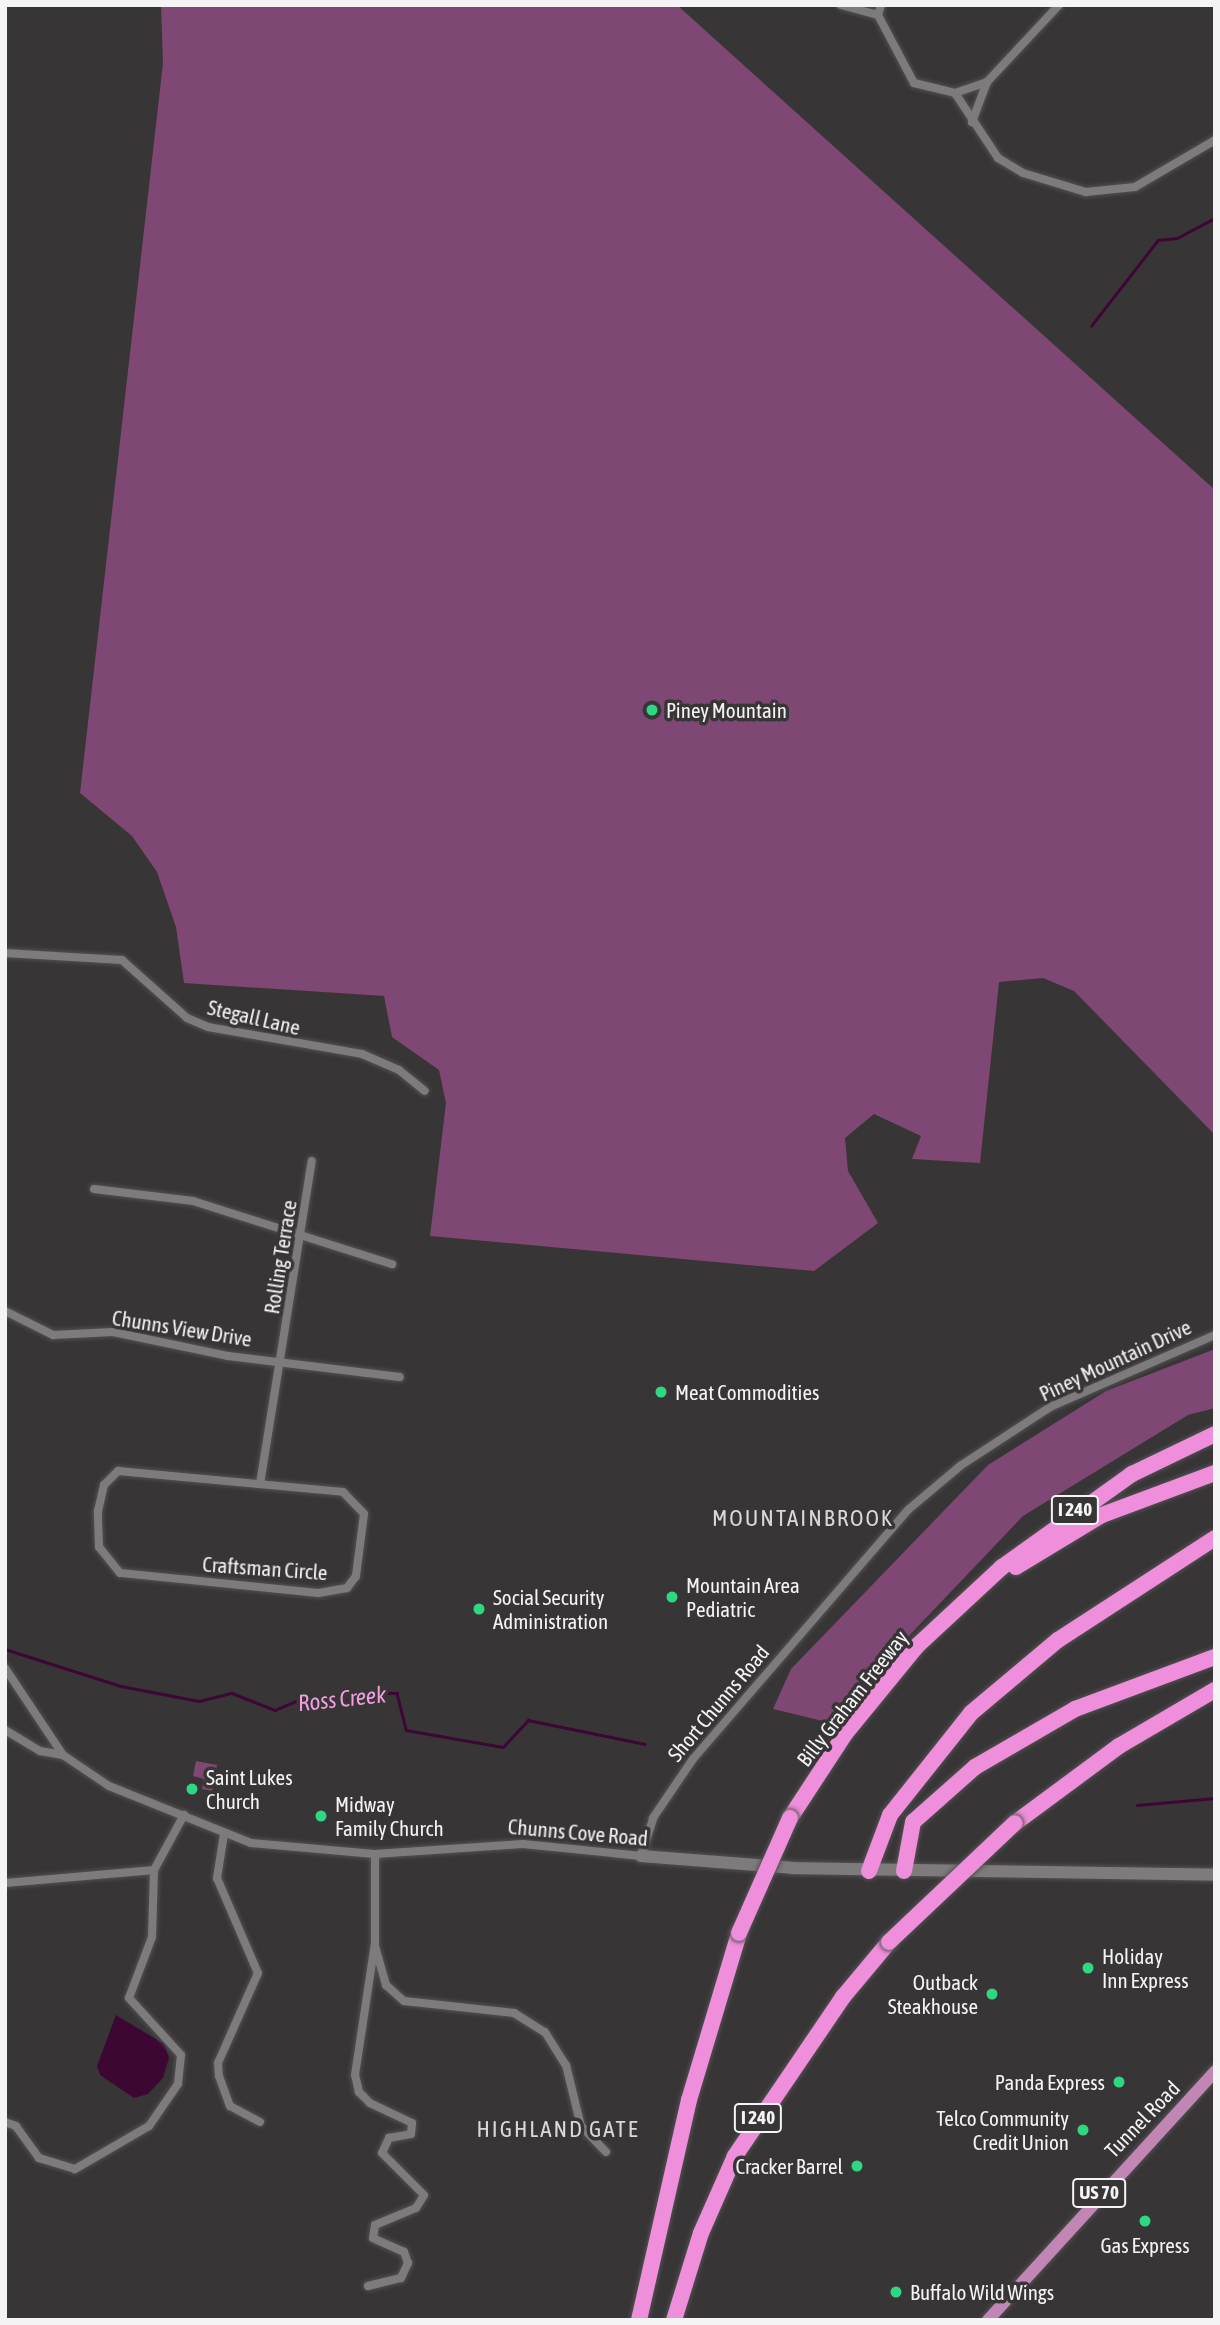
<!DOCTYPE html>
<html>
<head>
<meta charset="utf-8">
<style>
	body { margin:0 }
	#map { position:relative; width:1220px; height:2325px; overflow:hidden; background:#383537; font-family:"Asap Condensed",sans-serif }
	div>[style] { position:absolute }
	.green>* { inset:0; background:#7f4773 }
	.water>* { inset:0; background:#3d0734 }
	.stream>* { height:2.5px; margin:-1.25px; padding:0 1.25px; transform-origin:1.25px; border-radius:1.25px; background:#3d0734 }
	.roads { filter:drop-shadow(0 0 2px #525152) drop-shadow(0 0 2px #525152) }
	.street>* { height:8px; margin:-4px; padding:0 4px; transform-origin:4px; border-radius:4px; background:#7e7b7d }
	.secondary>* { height:12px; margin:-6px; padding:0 6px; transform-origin:6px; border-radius:6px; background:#7e7b7d }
	.primary>* { height:12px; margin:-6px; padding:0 6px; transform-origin:6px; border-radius:6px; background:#c286b5 }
	.highway>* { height:16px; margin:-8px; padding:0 8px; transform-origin:8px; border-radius:8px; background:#ef8eda }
	.bridges { filter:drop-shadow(0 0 2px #525152) drop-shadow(0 0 2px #525152) }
	.highway-bridge>* { height:16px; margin:-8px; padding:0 8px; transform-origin:8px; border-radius:8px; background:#ef8eda }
	.dots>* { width:19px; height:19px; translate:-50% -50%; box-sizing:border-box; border:4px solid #383537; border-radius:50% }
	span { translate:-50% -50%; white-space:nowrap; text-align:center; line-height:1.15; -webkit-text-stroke:7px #383537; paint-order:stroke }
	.shield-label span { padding:2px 5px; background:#383537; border:2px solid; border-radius:5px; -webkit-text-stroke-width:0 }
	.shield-label { font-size:19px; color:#f5f4f5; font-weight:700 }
	.poi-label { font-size:21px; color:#f5f4f5 }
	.left { translate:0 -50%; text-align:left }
	.right { translate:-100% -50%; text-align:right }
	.street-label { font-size:21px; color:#f5f4f5 }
	.neighbourhood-label { font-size:23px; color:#dad7d9; letter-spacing:2px }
	.water-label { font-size:23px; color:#f39edf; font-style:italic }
	.frame { position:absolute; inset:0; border:7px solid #f5f4f5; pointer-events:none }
</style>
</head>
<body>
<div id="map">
	<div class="green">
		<i style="clip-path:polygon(161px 5px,677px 5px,1215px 490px,1215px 1135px,1074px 991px,1043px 978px,999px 982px,980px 1163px,912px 1159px,921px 1136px,874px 1114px,845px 1138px,848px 1171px,878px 1223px,814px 1271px,430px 1236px,446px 1103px,439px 1070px,392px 1037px,384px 996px,184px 983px,176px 927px,157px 872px,132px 836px,80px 793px,163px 63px)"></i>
		<i style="clip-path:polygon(1215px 1349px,1215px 1408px,1188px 1415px,1023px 1516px,827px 1722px,773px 1709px,791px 1669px,988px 1465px,1106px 1391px)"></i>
		<i style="clip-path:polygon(196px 1761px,217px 1765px,212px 1791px,202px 1789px,204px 1779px,193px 1776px)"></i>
	</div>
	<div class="water">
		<i style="clip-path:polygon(116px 2015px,164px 2044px,169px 2058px,163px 2078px,148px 2094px,134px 2098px,100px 2075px,97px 2066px)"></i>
	</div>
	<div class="stream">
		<i style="left:1091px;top:326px;width:109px;rotate:-52.1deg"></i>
		<i style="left:1158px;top:240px;width:19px;rotate:-6deg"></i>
		<i style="left:1177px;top:238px;width:43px;rotate:-27.8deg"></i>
		<i style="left:5px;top:1649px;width:122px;rotate:17.7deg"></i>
		<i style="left:121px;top:1686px;width:79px;rotate:10.9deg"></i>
		<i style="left:199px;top:1701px;width:34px;rotate:-14deg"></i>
		<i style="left:232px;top:1693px;width:46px;rotate:21.6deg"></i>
		<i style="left:275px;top:1710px;width:26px;rotate:-23deg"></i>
		<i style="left:299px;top:1700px;width:54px;rotate:1.1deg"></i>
		<i style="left:353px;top:1701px;width:17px;rotate:-33deg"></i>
		<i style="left:367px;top:1692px;width:30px;rotate:2deg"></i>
		<i style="left:397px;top:1693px;width:38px;rotate:76deg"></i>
		<i style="left:406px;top:1730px;width:98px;rotate:9.9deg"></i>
		<i style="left:503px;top:1747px;width:37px;rotate:-47deg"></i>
		<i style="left:528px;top:1720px;width:119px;rotate:11.6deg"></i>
		<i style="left:1137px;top:1805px;width:78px;rotate:-5.1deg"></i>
	</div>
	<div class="roads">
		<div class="street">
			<i style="left:841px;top:5px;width:38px;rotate:15deg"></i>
			<i style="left:878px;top:15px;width:77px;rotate:62.1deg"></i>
			<i style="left:914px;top:83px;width:42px;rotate:13.7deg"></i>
			<i style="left:878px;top:15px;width:10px;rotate:-73deg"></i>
			<i style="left:987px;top:82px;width:105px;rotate:-46.9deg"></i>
			<i style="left:955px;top:93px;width:78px;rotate:56.5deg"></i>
			<i style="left:998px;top:158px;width:29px;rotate:31deg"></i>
			<i style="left:1023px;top:173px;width:66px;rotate:16.8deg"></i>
			<i style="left:1086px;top:192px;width:49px;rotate:-5.8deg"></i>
			<i style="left:1135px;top:187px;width:93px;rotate:-30.4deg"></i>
			<i style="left:955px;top:93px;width:34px;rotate:-19deg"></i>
			<i style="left:987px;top:82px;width:43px;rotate:110.6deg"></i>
			<i style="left:5px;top:953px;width:117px;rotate:3.4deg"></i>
			<i style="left:122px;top:960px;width:87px;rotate:41.7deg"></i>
			<i style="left:187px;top:1018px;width:23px;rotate:23deg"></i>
			<i style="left:208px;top:1027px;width:156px;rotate:9.9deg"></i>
			<i style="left:362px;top:1054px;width:40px;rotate:23.4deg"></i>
			<i style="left:399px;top:1070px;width:33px;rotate:39deg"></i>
			<i style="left:94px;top:1189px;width:100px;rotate:6.9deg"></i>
			<i style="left:193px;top:1201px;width:209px;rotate:17.6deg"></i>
			<i style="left:5px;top:1311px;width:54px;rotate:26.6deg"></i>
			<i style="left:53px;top:1335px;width:60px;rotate:-2.9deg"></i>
			<i style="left:113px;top:1332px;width:117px;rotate:11.8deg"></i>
			<i style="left:228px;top:1356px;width:173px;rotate:7deg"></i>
			<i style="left:118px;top:1471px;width:226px;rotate:5.3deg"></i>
			<i style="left:343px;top:1492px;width:30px;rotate:46deg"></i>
			<i style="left:364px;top:1514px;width:63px;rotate:97.4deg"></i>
			<i style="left:356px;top:1576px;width:15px;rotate:127deg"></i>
			<i style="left:347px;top:1588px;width:29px;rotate:170deg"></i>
			<i style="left:318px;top:1593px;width:199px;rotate:-174.2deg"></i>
			<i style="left:120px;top:1573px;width:33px;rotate:-129deg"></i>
			<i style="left:99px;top:1547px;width:36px;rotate:-92deg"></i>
			<i style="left:98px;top:1511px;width:27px;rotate:-77deg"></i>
			<i style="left:104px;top:1485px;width:20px;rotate:-45deg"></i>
			<i style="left:260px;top:1484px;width:327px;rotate:-80.9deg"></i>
			<i style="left:5px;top:1668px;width:105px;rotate:56.3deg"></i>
			<i style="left:63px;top:1755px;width:55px;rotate:34deg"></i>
			<i style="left:109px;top:1786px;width:153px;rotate:21.9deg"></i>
			<i style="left:251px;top:1843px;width:124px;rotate:5.1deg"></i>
			<i style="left:375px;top:1854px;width:148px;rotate:-3.9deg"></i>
			<i style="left:523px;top:1844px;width:119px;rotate:5.8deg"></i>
			<i style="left:641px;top:1856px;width:40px;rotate:-72deg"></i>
			<i style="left:653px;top:1818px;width:71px;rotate:-55.9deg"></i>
			<i style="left:693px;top:1759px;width:330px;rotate:-49.2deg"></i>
			<i style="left:909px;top:1509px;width:67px;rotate:-40.1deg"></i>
			<i style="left:960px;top:1466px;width:108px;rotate:-33.2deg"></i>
			<i style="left:1050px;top:1407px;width:180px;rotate:-23.6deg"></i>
			<i style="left:5px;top:1730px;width:41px;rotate:31deg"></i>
			<i style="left:40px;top:1751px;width:23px;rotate:10deg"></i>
			<i style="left:224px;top:1834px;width:45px;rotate:99deg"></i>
			<i style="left:217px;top:1878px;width:103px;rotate:66.7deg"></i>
			<i style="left:258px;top:1973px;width:98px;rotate:114deg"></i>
			<i style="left:218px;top:2063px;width:13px;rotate:86deg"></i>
			<i style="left:219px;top:2076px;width:32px;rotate:70deg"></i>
			<i style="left:230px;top:2106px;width:34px;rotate:28deg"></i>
			<i style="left:154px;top:1870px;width:63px;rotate:-61.4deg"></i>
			<i style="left:5px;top:1883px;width:150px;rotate:-5deg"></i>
			<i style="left:154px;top:1870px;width:67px;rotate:91.7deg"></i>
			<i style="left:152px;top:1937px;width:65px;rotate:110.7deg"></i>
			<i style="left:129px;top:1998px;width:77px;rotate:47.6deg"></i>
			<i style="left:181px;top:2055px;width:29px;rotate:96deg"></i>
			<i style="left:178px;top:2084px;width:51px;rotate:124.6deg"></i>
			<i style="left:149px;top:2126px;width:86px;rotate:149.8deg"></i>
			<i style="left:75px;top:2169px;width:38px;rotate:-163deg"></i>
			<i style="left:39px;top:2158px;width:39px;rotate:-126deg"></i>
			<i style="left:16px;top:2126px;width:12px;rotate:-160deg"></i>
			<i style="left:375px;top:1946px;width:41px;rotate:74.2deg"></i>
			<i style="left:386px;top:1985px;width:24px;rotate:42deg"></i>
			<i style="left:404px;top:2001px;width:111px;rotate:6.2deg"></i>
			<i style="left:514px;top:2013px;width:36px;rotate:32deg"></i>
			<i style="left:545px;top:2032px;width:39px;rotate:58deg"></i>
			<i style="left:566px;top:2065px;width:63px;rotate:76.2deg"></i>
			<i style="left:581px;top:2126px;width:36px;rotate:46deg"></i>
			<i style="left:368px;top:2286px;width:34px;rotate:-14deg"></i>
			<i style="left:401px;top:2278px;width:17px;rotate:-65deg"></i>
			<i style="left:408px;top:2263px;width:12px;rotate:-110deg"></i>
			<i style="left:404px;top:2252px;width:34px;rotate:-156deg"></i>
			<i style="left:373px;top:2238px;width:13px;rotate:-81deg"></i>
			<i style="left:375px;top:2225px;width:44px;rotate:-22.5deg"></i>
			<i style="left:416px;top:2208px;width:15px;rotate:-58deg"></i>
			<i style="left:424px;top:2195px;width:59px;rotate:-135deg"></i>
			<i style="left:382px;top:2153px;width:17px;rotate:-65deg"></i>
			<i style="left:389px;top:2138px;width:22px;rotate:-10deg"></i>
			<i style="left:411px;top:2134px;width:11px;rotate:-85deg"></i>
			<i style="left:412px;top:2123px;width:47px;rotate:-154.5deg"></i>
			<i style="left:370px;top:2103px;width:16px;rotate:-135deg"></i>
			<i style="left:359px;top:2092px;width:17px;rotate:-103deg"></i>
			<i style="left:355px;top:2075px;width:134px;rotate:-81.4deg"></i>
			<i style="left:375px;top:1943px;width:89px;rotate:-90deg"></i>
		</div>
		<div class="secondary">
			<i style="left:641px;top:1856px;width:151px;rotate:4.5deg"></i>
			<i style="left:792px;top:1868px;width:423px;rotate:0.9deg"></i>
		</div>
		<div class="primary">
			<i style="left:988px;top:2320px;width:337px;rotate:-47.6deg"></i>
		</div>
		<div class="highway">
			<i style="left:1016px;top:1567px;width:100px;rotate:-31.2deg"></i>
			<i style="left:1102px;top:1515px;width:121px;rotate:-20.4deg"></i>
			<i style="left:790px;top:1818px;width:100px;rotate:-56.8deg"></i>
			<i style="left:845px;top:1734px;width:114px;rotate:-50.7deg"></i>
			<i style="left:917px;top:1646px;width:116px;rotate:-42.9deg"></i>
			<i style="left:1002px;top:1567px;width:160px;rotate:-35.6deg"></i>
			<i style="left:1132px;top:1474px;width:92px;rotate:-25.7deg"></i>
			<i style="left:1015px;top:1823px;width:129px;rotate:-36.5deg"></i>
			<i style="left:1119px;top:1746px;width:111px;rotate:-30.3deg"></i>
			<i style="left:869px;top:1871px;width:60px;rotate:-69.4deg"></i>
			<i style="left:890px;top:1815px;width:130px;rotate:-51.5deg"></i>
			<i style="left:971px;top:1713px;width:114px;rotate:-40deg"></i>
			<i style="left:1058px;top:1640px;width:187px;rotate:-33deg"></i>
			<i style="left:904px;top:1871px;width:50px;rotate:-79.6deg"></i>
			<i style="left:913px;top:1822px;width:83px;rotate:-41.6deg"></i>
			<i style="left:975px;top:1767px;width:116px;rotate:-30.1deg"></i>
			<i style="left:1075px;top:1709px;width:149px;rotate:-20.4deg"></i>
			<i style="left:639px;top:2320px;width:226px;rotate:-77.2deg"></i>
			<i style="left:689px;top:2100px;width:174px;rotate:-73.3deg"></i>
			<i style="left:674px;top:2320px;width:91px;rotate:-72.8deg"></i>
			<i style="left:701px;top:2233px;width:84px;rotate:-66.2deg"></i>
			<i style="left:735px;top:2156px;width:192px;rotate:-55.8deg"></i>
			<i style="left:843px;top:1997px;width:72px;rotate:-50.1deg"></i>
		</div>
	</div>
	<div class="bridges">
		<div class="highway-bridge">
			<i style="left:739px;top:1933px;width:126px;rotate:-66.1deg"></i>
			<i style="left:889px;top:1942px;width:173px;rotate:-43.4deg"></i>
		</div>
	</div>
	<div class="dots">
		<i style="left:652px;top:710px;background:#2ed883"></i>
		<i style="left:661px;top:1392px;background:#2ed883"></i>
		<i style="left:672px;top:1597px;background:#2ed883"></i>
		<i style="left:479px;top:1609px;background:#2ed883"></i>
		<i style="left:192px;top:1789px;background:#2ed883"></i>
		<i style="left:321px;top:1816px;background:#2ed883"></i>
		<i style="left:1088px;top:1968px;background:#2ed883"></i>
		<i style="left:992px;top:1994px;background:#2ed883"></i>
		<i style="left:1119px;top:2082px;background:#2ed883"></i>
		<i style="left:1083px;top:2130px;background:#2ed883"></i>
		<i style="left:857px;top:2166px;background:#2ed883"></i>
		<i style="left:1145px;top:2221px;background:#2ed883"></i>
		<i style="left:896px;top:2292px;background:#2ed883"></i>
	</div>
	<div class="shield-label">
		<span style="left:1075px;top:1510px">I 240</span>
		<span style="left:758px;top:2118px">I 240</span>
		<span style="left:1099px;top:2193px">US 70</span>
	</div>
	<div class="poi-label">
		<span class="left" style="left:666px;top:710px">Piney Mountain</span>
		<span class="left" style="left:675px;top:1392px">Meat Commodities</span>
		<span class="left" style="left:686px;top:1597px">Mountain Area<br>Pediatric</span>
		<span class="left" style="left:493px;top:1609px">Social Security<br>Administration</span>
		<span class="left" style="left:206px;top:1789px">Saint Lukes<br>Church</span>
		<span class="left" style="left:335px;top:1816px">Midway<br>Family Church</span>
		<span class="left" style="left:1102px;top:1968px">Holiday<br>Inn Express</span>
		<span class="right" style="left:978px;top:1994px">Outback<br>Steakhouse</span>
		<span class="right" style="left:1105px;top:2082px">Panda Express</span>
		<span class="right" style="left:1069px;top:2130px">Telco Community<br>Credit Union</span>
		<span class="right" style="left:843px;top:2166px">Cracker Barrel</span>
		<span style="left:1145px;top:2245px">Gas Express</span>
		<span class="left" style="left:910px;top:2292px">Buffalo Wild Wings</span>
	</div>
	<div class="street-label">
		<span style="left:254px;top:1017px;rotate:13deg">Stegall Lane</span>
		<span style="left:280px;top:1257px;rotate:-81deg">Rolling Terrace</span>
		<span style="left:182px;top:1328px;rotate:9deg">Chunns View Drive</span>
		<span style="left:1115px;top:1360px;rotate:-25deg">Piney Mountain Drive</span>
		<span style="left:265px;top:1568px;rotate:4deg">Craftsman Circle</span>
		<span style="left:852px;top:1698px;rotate:-52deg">Billy Graham Freeway</span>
		<span style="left:718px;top:1703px;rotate:-50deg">Short Chunns Road</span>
		<span style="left:578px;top:1832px;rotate:5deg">Chunns Cove Road</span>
		<span style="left:1142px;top:2119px;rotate:-46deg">Tunnel Road</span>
	</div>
	<div class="neighbourhood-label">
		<span style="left:803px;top:1518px">MOUNTAINBROOK</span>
		<span style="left:558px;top:2129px">HIGHLAND GATE</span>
	</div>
	<div class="water-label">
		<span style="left:342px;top:1699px;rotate:-6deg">Ross Creek</span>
	</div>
	<div class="frame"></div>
</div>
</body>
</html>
